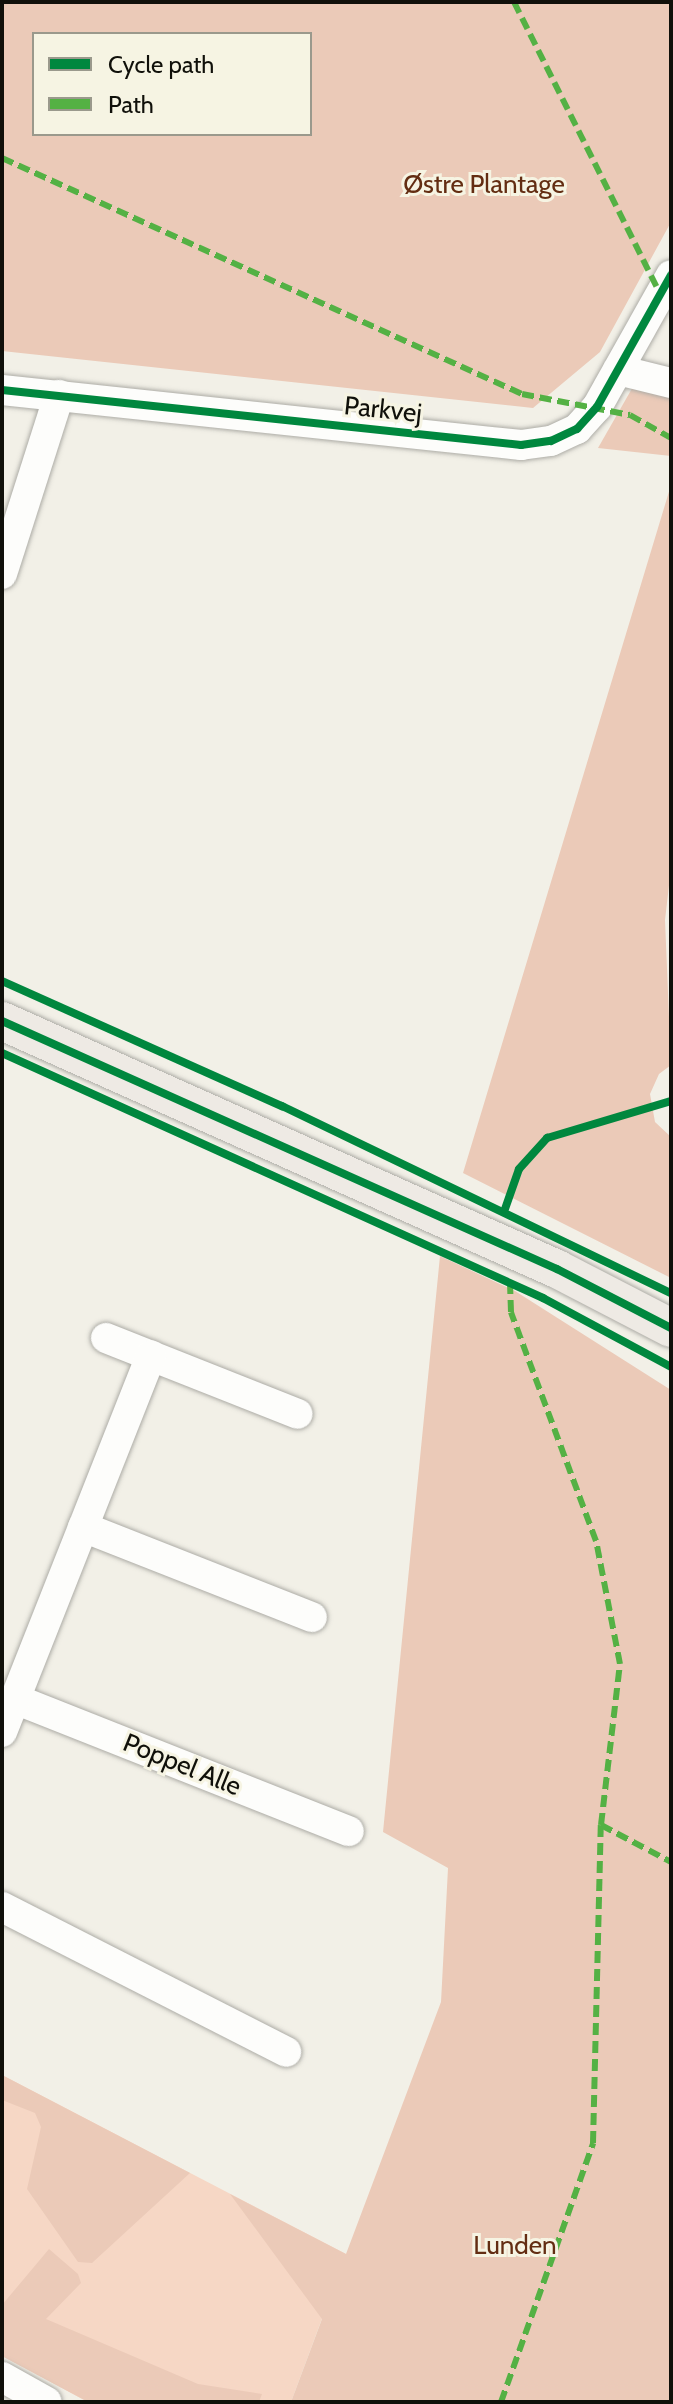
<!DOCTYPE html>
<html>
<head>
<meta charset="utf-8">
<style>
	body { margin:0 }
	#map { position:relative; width:673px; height:2404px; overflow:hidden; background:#f2f0e7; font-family:Cabin,sans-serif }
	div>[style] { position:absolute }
	.green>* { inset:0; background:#f6d7c5 }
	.forest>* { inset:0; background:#ebcab8 }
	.roads { filter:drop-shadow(0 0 2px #adaca6) drop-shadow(0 0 2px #adaca6) }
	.minor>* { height:30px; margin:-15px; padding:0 15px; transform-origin:15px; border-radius:15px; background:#fdfdfb }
	.major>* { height:38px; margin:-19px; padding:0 19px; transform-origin:19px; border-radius:19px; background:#eeeae4 }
	.quiet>* { height:6px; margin-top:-3px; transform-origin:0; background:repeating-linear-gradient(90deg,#54b144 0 12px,transparent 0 18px) }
	.cycleway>* { height:8px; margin:-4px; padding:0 4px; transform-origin:4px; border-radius:4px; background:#00873e }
	span { translate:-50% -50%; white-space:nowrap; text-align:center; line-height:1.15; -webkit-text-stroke:6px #f6f4e3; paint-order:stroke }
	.park-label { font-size:26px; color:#632d12 }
	.street-label { font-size:26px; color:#10100a }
	.frame { position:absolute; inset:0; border:4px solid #10100a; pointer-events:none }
	.legend { position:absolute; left:32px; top:32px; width:280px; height:104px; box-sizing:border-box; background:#f6f4e3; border:2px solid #9a998c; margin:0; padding:10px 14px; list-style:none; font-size:24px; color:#10100a }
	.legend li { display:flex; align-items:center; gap:16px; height:40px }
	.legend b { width:40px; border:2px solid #9a998c }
</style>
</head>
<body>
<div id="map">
	<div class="green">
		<i style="clip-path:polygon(2px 2075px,346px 2254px,291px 2402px,88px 2402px,2px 2356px)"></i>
	</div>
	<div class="forest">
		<i style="clip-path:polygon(evenodd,2px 2px,671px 2px,671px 222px,600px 352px,533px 408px,2px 351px,2px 2px,34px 34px,310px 34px,310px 134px,34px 134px,34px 34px)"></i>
		<i style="clip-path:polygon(634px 385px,671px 395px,671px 456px,598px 448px)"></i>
		<i style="clip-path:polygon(671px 485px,671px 868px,665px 920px,671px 1065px,659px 1074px,650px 1094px,655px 1122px,671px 1137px,671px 1278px,463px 1173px)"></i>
		<i style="clip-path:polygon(440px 1256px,515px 1291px,671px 1390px,671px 2402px,291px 2402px,322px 2319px,230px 2194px,346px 2254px,441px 2002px,448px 1868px,383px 1832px)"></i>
		<i style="clip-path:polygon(2px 2075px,190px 2173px,92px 2263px,78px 2262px,27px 2189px,41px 2127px,35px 2113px,2px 2100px)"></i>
		<i style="clip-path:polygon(49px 2249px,78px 2274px,81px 2283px,46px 2319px,198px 2384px,262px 2394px,259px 2402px,88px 2402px,2px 2356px,2px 2305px)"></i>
	</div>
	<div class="roads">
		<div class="minor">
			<i style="left:618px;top:370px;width:55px;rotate:13.8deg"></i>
			<i style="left:2px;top:390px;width:522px;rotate:6.05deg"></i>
			<i style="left:521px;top:445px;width:30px;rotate:-8deg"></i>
			<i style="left:551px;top:441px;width:29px;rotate:-25deg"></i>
			<i style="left:577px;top:429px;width:30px;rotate:-48deg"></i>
			<i style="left:597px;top:407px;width:151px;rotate:-60.7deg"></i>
			<i style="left:2px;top:574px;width:188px;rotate:-72.3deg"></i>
			<i style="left:106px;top:1338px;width:206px;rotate:21.6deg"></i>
			<i style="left:83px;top:1527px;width:246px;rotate:21.5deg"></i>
			<i style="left:15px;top:1699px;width:359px;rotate:21.6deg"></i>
			<i style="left:2px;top:1732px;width:405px;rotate:-68.4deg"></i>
			<i style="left:2px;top:1907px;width:319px;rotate:27deg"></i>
			<i style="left:2px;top:2377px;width:51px;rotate:29.1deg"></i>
		</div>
		<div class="major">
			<i style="left:2px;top:1021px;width:608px;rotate:24.08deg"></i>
			<i style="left:557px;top:1269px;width:128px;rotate:27.4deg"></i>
		</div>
	</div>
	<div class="quiet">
		<i style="left:514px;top:2px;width:326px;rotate:63.4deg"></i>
		<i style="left:2px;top:158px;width:571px;rotate:24.41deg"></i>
		<i style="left:522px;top:394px;width:110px;rotate:11deg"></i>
		<i style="left:630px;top:415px;width:47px;rotate:29.3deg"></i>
		<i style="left:601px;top:1825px;width:79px;rotate:27.9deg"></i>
		<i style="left:501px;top:2402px;width:275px;rotate:-70.4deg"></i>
		<i style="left:593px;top:2143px;width:318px;rotate:-88.6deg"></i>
		<i style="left:601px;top:1825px;width:162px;rotate:-83.3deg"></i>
		<i style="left:620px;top:1664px;width:125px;rotate:-101deg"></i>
		<i style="left:596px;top:1541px;width:244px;rotate:-110.4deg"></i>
		<i style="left:511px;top:1312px;width:30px;rotate:-92deg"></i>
	</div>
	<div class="cycleway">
		<i style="left:2px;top:390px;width:522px;rotate:6.05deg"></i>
		<i style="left:521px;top:445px;width:30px;rotate:-8deg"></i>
		<i style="left:551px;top:441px;width:29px;rotate:-25deg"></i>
		<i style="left:577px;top:429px;width:30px;rotate:-48deg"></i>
		<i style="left:597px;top:407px;width:151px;rotate:-60.7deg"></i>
		<i style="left:2px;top:981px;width:307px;rotate:24.1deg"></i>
		<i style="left:282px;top:1106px;width:432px;rotate:25.7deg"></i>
		<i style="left:2px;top:1021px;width:608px;rotate:24.08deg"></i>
		<i style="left:557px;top:1269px;width:128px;rotate:27.4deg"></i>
		<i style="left:2px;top:1053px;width:594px;rotate:24.36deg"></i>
		<i style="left:543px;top:1298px;width:145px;rotate:28.3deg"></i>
		<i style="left:505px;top:1209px;width:42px;rotate:-70.7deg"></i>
		<i style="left:519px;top:1169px;width:42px;rotate:-47.9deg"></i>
		<i style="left:547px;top:1138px;width:129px;rotate:-16.6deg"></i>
	</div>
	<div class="park-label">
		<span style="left:484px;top:185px">Østre Plantage</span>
		<span style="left:515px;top:2246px">Lunden</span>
	</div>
	<div class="street-label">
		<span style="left:383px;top:410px;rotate:6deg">Parkvej</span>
		<span style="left:182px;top:1765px;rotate:22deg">Poppel Alle</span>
	</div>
	<div class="frame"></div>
	<ul class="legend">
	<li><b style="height:10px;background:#00873e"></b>Cycle path</li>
	<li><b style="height:10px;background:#54b144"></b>Path</li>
	</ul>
</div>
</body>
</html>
